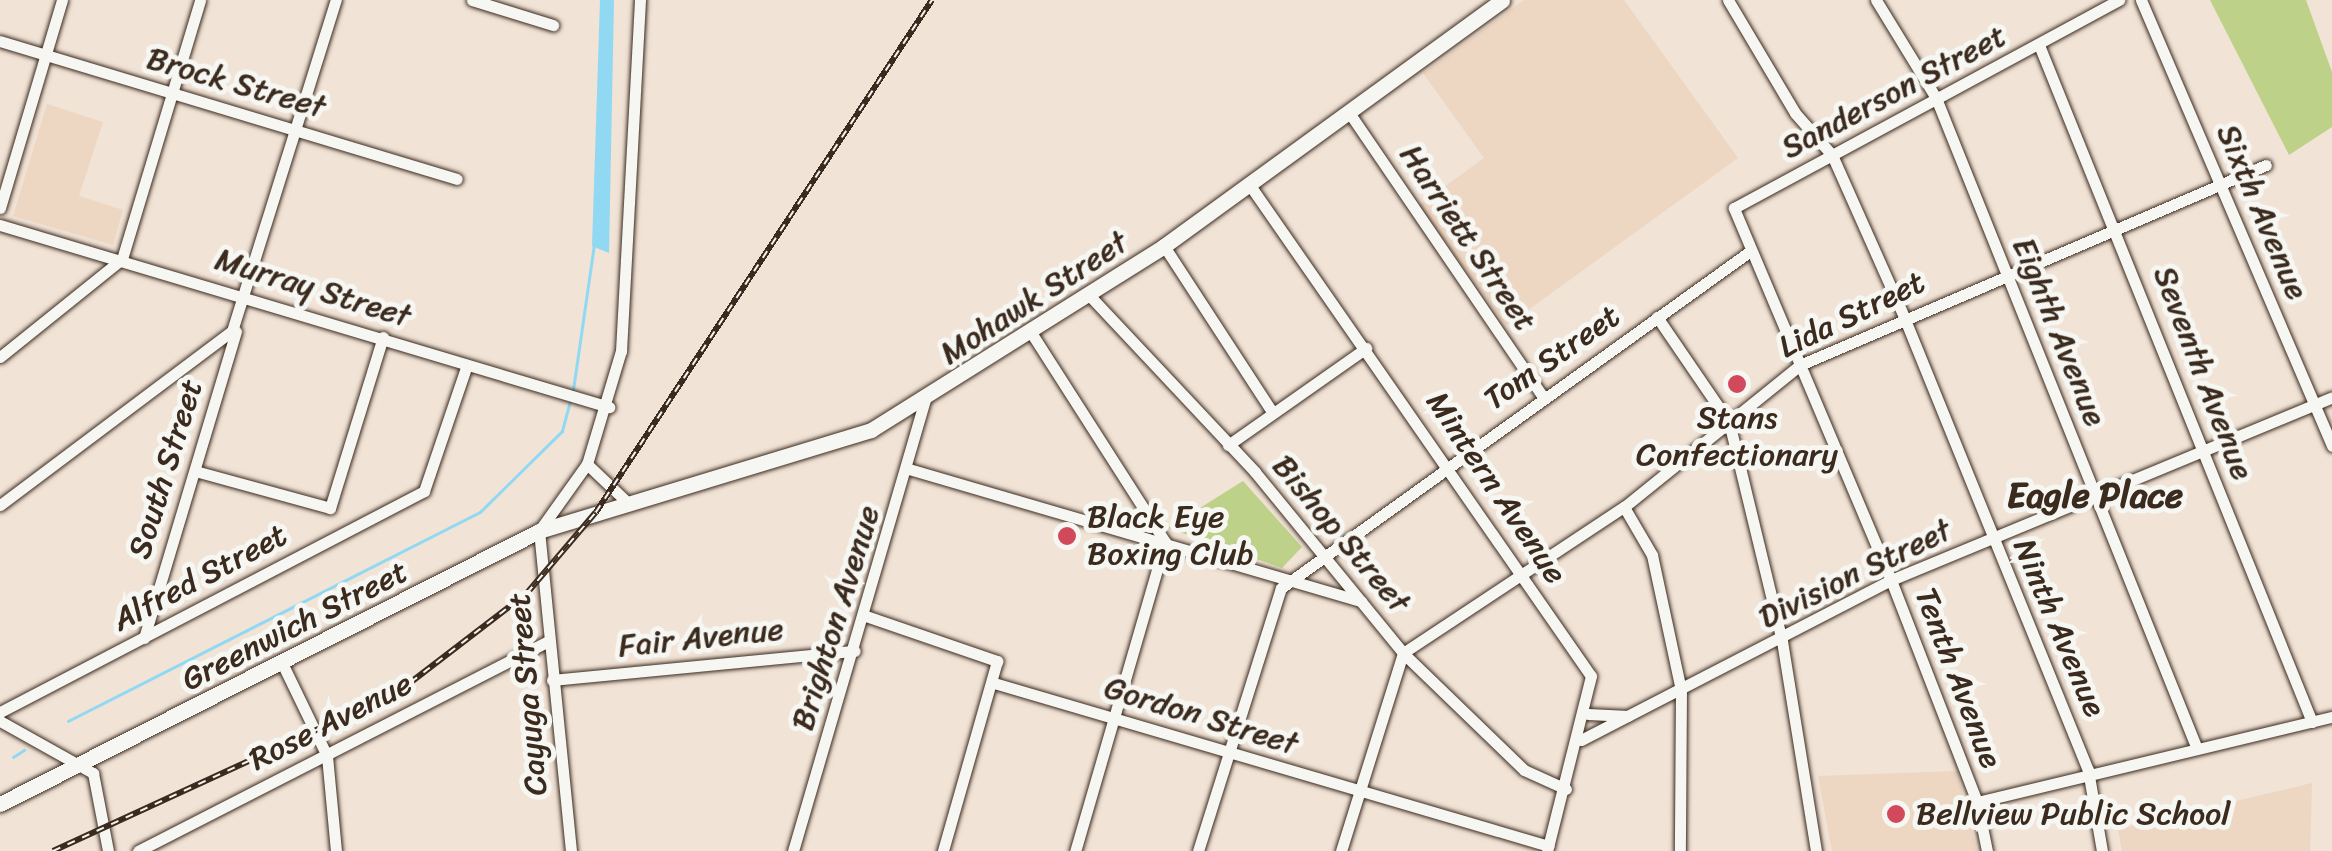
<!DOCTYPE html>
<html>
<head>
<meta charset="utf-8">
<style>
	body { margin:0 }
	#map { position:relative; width:2332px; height:851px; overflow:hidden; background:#f1e3d6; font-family:Sriracha,sans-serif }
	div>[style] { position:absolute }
	.built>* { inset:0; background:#edd6c2 }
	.green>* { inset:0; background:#bdd288 }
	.water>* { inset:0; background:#91d9f2 }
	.stream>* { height:2.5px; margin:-1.25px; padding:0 1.25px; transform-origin:1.25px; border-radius:1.25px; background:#91d9f2 }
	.roads { filter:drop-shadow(0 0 2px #3b2a1e) drop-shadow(0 0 2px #3b2a1e) }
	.street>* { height:11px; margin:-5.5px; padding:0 5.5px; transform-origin:5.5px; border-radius:5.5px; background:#f6f6f2 }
	.secondary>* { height:15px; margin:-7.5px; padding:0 7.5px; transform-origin:7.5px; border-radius:7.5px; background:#f6f6f2 }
	.rail>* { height:6px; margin-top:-3px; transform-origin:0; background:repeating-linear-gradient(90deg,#f6f6f2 0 8px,#3b2a1e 0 16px); box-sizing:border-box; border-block:2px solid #3b2a1e }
	.dots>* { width:28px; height:28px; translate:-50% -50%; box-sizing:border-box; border:5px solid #f6f6f2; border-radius:50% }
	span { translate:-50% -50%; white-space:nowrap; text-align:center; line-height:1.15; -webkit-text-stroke:10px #f6f6f2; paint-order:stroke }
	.street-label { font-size:32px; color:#3b2a1e }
	.poi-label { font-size:32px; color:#3b2a1e }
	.left { translate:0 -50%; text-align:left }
	.neighbourhood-label { font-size:35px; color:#3b2a1e; font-weight:700 }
</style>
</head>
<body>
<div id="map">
	<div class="built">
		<i style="clip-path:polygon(1524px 0,1624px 0,1738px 158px,1506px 326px,1419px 205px,1484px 158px,1423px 73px)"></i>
		<i style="clip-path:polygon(47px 104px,103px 122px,79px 196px,123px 210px,113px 245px,13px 216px)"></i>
		<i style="clip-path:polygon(1957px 771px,1977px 851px,1832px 851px,1818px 776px)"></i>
		<i style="clip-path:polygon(2312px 783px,2310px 851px,2122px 851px,2118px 829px)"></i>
	</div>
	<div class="green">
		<i style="clip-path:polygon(2210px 0,2306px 0,2332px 72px,2332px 127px,2289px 155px)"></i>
		<i style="clip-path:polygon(1243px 481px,1302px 547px,1282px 568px,1168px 528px)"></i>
	</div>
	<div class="water">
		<i style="clip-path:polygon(600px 0,614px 0,609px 253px,592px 246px)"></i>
	</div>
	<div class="stream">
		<i style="left:573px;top:390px;width:147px;rotate:-81.8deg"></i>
		<i style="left:68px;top:721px;width:462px;rotate:-26.9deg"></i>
		<i style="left:480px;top:512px;width:115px;rotate:-44.6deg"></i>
		<i style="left:562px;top:431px;width:30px;rotate:-75deg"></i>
		<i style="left:13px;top:757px;width:13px;rotate:-32deg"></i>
	</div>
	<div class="roads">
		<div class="street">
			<i style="left:472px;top:0;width:85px;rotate:17.2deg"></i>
			<i style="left:1728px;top:0;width:131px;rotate:59.3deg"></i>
			<i style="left:1795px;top:113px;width:56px;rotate:48.6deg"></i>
			<i style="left:1832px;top:155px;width:177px;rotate:66deg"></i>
			<i style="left:1904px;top:317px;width:489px;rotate:67.9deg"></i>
			<i style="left:2088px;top:770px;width:82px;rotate:80.2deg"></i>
			<i style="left:1876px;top:0;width:115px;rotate:58.5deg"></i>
			<i style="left:1936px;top:98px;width:701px;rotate:68.15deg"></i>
			<i style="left:2141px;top:0;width:485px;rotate:66.8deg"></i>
			<i style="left:0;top:41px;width:477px;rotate:16.8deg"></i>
			<i style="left:2039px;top:45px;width:730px;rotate:68.04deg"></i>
			<i style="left:1348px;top:111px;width:346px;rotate:55.7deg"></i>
			<i style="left:1249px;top:184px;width:599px;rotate:55.2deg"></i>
			<i style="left:1591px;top:676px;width:180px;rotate:104.1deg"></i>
			<i style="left:0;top:208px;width:217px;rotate:-73.4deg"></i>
			<i style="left:0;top:225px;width:636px;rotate:16.64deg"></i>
			<i style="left:1164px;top:246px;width:199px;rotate:56.9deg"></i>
			<i style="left:1089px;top:295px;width:243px;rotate:46.8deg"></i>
			<i style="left:1255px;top:472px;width:234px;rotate:50.7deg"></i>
			<i style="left:1403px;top:653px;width:168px;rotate:44deg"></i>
			<i style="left:1524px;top:770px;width:46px;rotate:24.3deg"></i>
			<i style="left:1657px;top:317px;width:127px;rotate:55.6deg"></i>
			<i style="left:1729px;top:422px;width:225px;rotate:76.4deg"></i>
			<i style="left:1782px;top:641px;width:213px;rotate:80.8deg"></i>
			<i style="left:1032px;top:334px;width:247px;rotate:57.4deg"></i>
			<i style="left:1165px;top:542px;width:322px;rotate:106.2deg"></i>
			<i style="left:0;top:357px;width:156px;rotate:-38.8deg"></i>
			<i style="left:122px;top:259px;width:270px;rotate:-73.2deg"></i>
			<i style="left:1228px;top:445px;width:169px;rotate:-35.1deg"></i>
			<i style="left:587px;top:464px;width:55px;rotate:43.5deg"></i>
			<i style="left:909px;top:469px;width:471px;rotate:16.3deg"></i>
			<i style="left:195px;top:471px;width:140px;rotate:15.3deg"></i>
			<i style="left:330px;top:508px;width:179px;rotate:-72.8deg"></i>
			<i style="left:0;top:505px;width:290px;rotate:-36.9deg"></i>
			<i style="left:232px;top:331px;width:347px;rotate:-72.6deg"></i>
			<i style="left:1624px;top:507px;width:56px;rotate:59.7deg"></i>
			<i style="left:1652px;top:555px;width:138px;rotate:77.9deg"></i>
			<i style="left:1681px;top:690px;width:161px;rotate:90.4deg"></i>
			<i style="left:866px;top:616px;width:139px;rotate:19deg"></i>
			<i style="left:997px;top:661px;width:198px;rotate:105.9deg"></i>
			<i style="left:144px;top:638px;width:320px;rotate:-73.3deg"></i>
			<i style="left:1403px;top:653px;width:265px;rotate:-33.5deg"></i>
			<i style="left:1624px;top:507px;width:226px;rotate:-38.9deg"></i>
			<i style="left:1800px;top:365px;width:507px;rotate:-23.23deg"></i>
			<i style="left:283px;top:665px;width:101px;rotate:64.2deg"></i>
			<i style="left:327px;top:756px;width:95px;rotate:84.6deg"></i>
			<i style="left:552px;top:680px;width:304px;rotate:-5.5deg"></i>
			<i style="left:994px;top:683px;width:578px;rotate:16.37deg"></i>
			<i style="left:0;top:712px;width:478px;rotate:-27.5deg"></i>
			<i style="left:424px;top:491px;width:133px;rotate:-71.2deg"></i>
			<i style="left:1588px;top:714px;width:40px;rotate:2.9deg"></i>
			<i style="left:0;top:721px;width:107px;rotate:29.2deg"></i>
			<i style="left:93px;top:773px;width:79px;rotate:79.1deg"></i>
			<i style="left:1581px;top:740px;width:349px;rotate:-27.3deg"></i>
			<i style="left:1891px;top:580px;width:477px;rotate:-22.5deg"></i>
			<i style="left:1977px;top:802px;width:365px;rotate:-13.5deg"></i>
			<i style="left:138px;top:851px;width:461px;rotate:-27.1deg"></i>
			<i style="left:571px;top:851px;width:322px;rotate:-95.7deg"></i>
			<i style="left:539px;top:531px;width:82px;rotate:-54.4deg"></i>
			<i style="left:587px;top:464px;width:118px;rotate:-73.3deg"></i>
			<i style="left:621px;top:351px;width:352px;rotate:-86.9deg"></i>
			<i style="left:793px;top:851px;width:470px;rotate:-73.7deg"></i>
			<i style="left:1198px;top:851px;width:276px;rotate:-72.5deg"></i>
			<i style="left:1281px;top:588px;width:576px;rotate:-35.68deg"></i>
			<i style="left:1341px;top:851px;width:207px;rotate:-72.6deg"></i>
			<i style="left:1987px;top:851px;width:50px;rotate:-101.5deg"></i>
			<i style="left:1977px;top:802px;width:238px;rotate:-111.2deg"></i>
			<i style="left:1891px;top:580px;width:404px;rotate:-112.9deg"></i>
			<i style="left:1734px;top:208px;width:438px;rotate:-28.4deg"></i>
		</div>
		<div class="secondary">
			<i style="left:0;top:804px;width:604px;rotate:-26.86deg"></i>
			<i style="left:539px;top:531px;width:347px;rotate:-16.9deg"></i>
			<i style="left:871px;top:430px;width:346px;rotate:-32.1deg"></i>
			<i style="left:1164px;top:246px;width:418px;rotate:-36deg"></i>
		</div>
	</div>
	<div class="rail">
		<i style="left:53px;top:851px;width:380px;rotate:-24.7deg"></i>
		<i style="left:398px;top:692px;width:163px;rotate:-37.5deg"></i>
		<i style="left:527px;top:593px;width:106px;rotate:-49.6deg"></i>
		<i style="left:596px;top:512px;width:612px;rotate:-56.73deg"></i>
	</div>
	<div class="dots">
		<i style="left:1737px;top:384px;background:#d1495b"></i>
		<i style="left:1067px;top:536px;background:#d1495b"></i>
		<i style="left:1896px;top:814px;background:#d1495b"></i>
	</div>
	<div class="street-label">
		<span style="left:236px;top:83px;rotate:16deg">Brock Street</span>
		<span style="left:1894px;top:92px;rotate:-28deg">Sanderson Street</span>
		<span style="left:2262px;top:212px;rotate:67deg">Sixth Avenue</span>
		<span style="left:1468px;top:238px;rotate:56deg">Harriett Street</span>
		<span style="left:313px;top:288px;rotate:17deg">Murray Street</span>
		<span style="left:1034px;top:298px;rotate:-33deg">Mohawk Street</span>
		<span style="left:1852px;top:315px;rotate:-26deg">Lida Street</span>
		<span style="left:2059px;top:332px;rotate:68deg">Eighth Avenue</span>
		<span style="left:1552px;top:358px;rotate:-35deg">Tom Street</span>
		<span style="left:2203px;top:373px;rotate:69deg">Seventh Avenue</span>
		<span style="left:166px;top:469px;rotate:-73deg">South Street</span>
		<span style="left:1496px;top:488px;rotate:56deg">Mintern Avenue</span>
		<span style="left:1341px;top:534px;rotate:50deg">Bishop Street</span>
		<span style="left:1855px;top:574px;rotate:-26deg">Division Street</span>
		<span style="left:200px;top:578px;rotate:-28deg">Alfred Street</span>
		<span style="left:836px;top:618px;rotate:-73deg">Brighton Avenue</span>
		<span style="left:295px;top:626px;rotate:-27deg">Greenwich Street</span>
		<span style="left:2059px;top:628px;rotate:67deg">Ninth Avenue</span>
		<span style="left:701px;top:638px;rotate:-6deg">Fair Avenue</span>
		<span style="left:1958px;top:678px;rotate:69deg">Tenth Avenue</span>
		<span style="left:528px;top:694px;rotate:-95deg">Cayuga Street</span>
		<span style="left:1201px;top:716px;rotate:17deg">Gordon Street</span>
		<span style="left:331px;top:722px;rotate:-27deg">Rose Avenue</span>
	</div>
	<div class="poi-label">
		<span style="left:1737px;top:437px">Stans<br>Confectionary</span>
		<span class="left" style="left:1087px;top:536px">Black Eye<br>Boxing Club</span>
		<span class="left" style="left:1916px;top:814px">Bellview Public School</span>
	</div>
	<div class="neighbourhood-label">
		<span style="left:2095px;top:495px">Eagle Place</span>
	</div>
</div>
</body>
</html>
